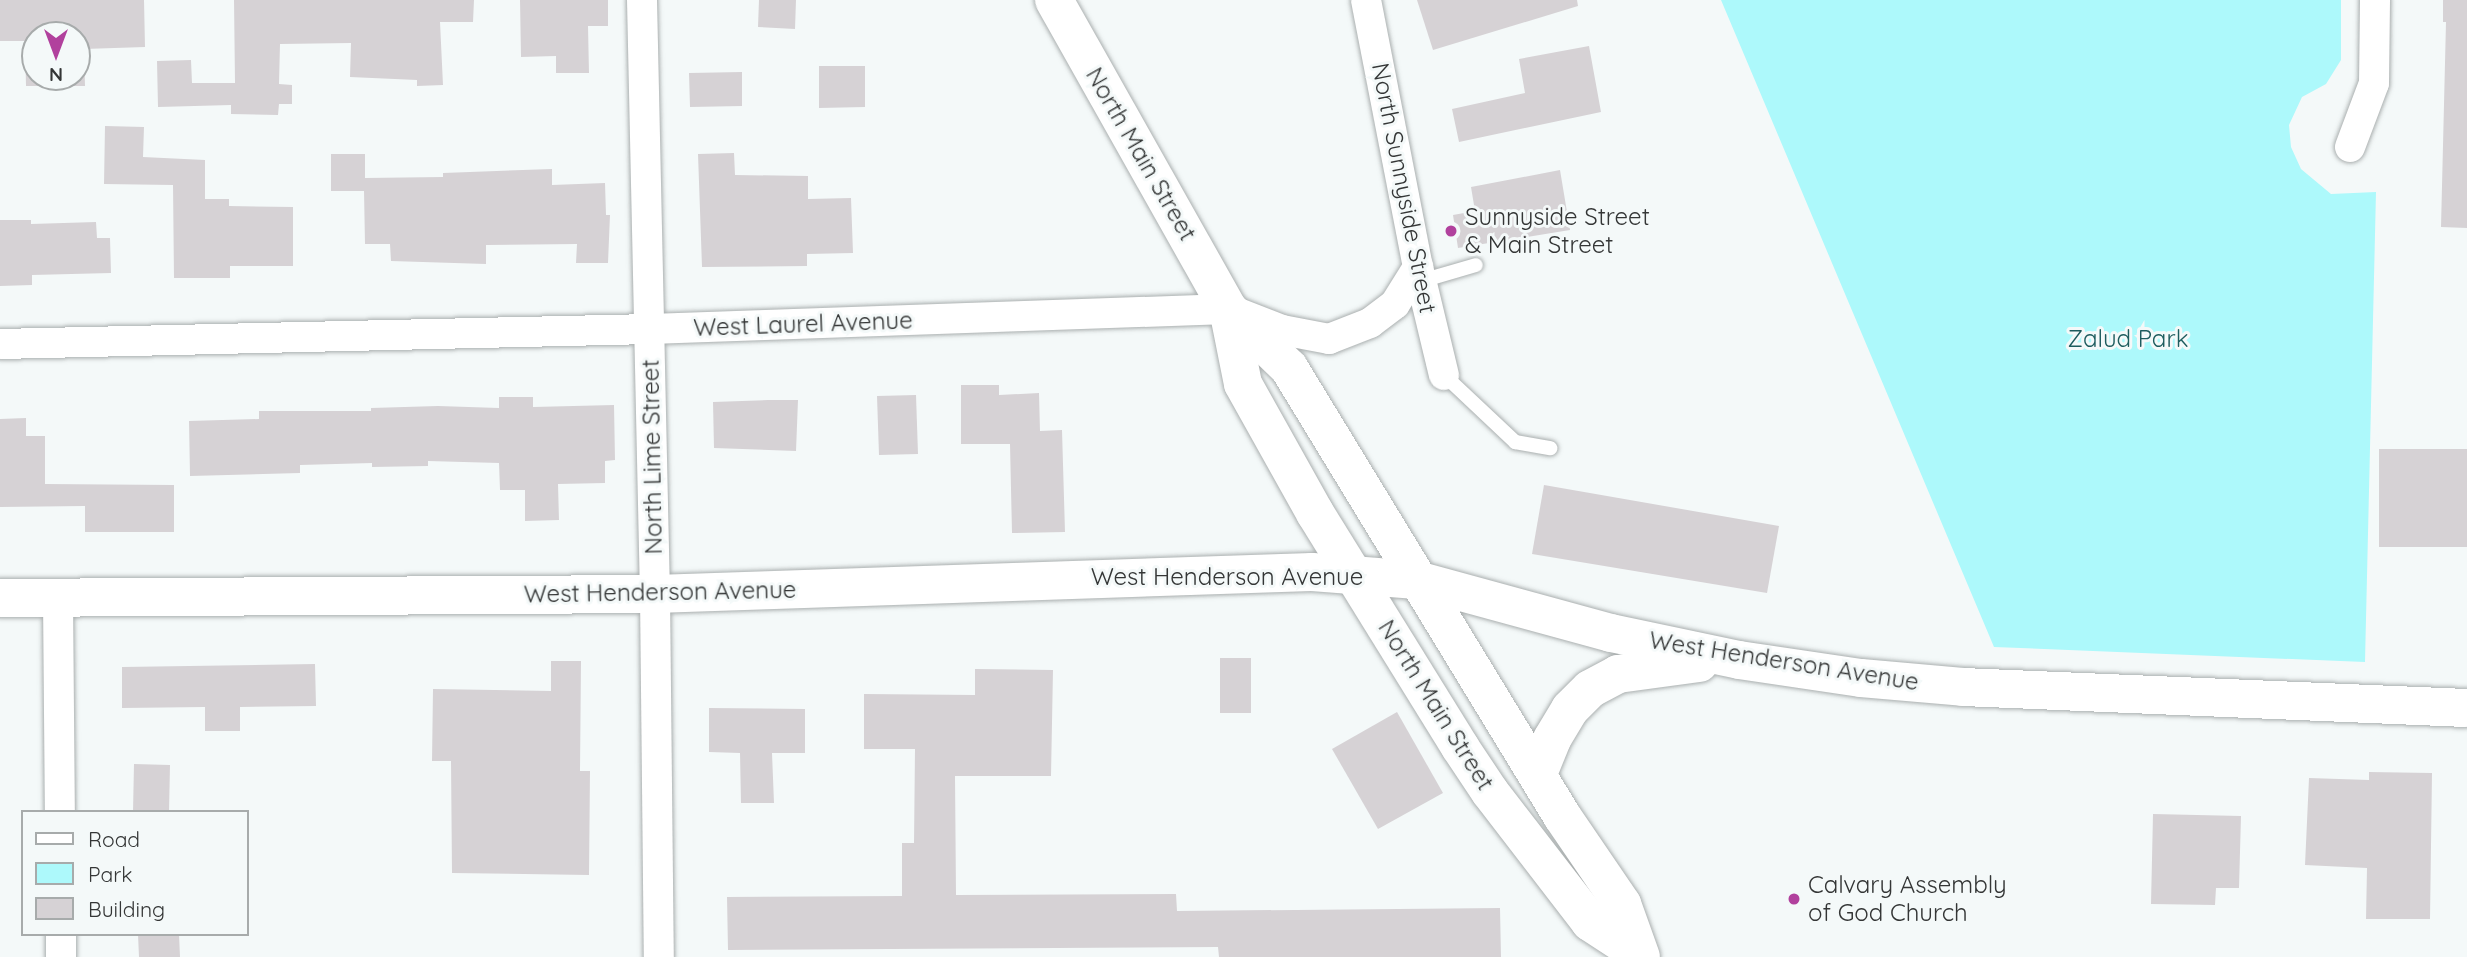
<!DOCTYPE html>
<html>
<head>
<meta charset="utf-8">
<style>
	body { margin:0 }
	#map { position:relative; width:2467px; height:957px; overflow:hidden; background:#f4f9f9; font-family:Quicksand,sans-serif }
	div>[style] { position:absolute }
	.green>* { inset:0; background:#adf9fb }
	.building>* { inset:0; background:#d6d2d5 }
	.roads { filter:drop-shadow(0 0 2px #aaafaf) drop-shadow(0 0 2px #aaafaf) }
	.lane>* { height:14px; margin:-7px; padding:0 7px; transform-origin:7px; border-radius:7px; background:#fff }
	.street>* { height:30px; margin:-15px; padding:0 15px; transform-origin:15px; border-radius:15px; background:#fff }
	.secondary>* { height:38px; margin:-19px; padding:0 19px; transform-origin:19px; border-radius:19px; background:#fff }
	.dots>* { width:19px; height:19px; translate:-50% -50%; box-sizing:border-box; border:4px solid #f4f9f9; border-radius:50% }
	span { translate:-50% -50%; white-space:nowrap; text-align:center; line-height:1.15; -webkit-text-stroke:6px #f4f9f9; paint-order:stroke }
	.street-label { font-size:24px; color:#343636 }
	.poi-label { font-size:24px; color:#343636 }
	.left { translate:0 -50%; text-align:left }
	.park-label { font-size:24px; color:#1d5c5e }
	.legend { position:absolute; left:21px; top:810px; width:228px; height:126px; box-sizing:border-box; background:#f4f9f9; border:2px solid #a7abab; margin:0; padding:9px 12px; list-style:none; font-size:21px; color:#343636 }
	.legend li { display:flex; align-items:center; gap:14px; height:35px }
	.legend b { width:35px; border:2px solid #a7abab }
	.north { position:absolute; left:21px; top:21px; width:70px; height:70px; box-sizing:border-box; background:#f4f9f9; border:2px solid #a7abab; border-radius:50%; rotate:180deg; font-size:19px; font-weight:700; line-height:28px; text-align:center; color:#343636 }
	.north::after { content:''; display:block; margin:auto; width:24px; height:32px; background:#b1419d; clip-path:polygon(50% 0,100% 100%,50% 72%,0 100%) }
</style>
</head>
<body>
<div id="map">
	<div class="green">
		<i style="clip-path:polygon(1721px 0,2341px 0,2341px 60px,2326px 84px,2302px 97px,2289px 125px,2291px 147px,2301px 169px,2331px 194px,2376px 192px,2365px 662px,1994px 647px)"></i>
	</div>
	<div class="building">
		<i style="clip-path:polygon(evenodd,0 0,144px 0,145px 47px,84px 49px,85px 86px,26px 86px,25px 41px,0 41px,0 0,35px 35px,77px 35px,77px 77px,35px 77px,35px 35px)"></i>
		<i style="clip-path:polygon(234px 0,474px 0,473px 22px,440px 22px,443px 85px,417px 86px,417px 80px,350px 77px,351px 43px,280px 44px,279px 84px,292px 85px,292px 104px,279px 104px,278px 115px,231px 114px,231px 105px,158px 107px,157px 61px,191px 60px,192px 83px,235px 83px)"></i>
		<i style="clip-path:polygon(520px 0,608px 0,608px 26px,588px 26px,589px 73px,556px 73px,556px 56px,521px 57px)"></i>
		<i style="clip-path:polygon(759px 0,796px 0,795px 29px,758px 27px)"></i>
		<i style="clip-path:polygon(1417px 0,1577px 0,1578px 6px,1433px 50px)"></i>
		<i style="clip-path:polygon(2443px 0,2467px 0,2467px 228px,2441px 227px,2446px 22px,2443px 22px)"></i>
		<i style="clip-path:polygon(1589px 46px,1601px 112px,1459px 142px,1452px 109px,1525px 93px,1519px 59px)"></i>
		<i style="clip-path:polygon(819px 66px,865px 66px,865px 107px,819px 108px)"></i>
		<i style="clip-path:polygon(742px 72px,742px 106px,690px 107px,689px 73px)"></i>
		<i style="clip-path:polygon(105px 126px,144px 127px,143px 157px,205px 160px,205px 199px,229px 199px,229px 206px,293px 207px,293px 266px,230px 266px,230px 278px,174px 278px,173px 185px,104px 184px)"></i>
		<i style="clip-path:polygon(734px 153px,735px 175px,808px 176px,808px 199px,851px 198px,853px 253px,807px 254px,807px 266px,702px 267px,698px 154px)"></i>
		<i style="clip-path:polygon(331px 154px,365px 154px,365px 178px,443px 177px,443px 173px,552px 169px,552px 185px,605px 183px,606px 215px,610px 215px,608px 263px,576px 263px,577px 244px,486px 245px,486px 264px,391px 261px,390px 244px,365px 244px,364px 191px,331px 191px)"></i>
		<i style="clip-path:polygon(1560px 170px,1570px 230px,1458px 248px,1453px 215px,1475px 211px,1471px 187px)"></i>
		<i style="clip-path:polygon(0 220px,31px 220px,31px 224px,96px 222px,97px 238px,110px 238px,111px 273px,32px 275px,32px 285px,0 286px)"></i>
		<i style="clip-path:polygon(961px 385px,999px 385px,999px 395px,1039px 393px,1040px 431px,1062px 430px,1065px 532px,1012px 533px,1010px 444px,961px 444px)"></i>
		<i style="clip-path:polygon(916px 395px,918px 454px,879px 455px,877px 396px)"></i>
		<i style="clip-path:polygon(499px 397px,533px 397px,533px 407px,614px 405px,615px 460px,605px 461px,605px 483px,558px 484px,559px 520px,525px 521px,525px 490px,500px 490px,499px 463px,428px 461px,428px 466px,372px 467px,372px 463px,300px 465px,300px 473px,190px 476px,189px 421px,259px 419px,259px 411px,371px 411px,371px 408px,438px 406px,499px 408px)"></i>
		<i style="clip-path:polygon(768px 400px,798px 400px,796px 451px,714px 448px,713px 402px)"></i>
		<i style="clip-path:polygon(26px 418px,26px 436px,45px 436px,45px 484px,174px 485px,174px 532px,85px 532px,85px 506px,0 507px,0 419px)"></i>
		<i style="clip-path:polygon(2379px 449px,2467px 449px,2467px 547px,2379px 547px)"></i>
		<i style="clip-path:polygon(1544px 485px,1779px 526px,1767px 593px,1532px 554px)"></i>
		<i style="clip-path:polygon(1220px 658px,1251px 658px,1251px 713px,1220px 713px)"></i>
		<i style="clip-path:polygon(551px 661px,581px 661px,580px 771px,590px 771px,589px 875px,452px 873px,451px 761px,432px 761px,433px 689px,551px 691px)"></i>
		<i style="clip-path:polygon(315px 664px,316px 706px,240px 707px,240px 731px,205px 731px,205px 707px,122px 708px,122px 667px)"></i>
		<i style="clip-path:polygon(975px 669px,1053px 670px,1051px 776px,955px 776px,956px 895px,1176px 894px,1177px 911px,1500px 908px,1501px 957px,1219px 957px,1218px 947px,728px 950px,727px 897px,902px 896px,902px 843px,914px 843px,915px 749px,864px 749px,864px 694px,975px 695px)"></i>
		<i style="clip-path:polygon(709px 708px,805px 709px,805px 753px,772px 753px,774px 803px,741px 803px,740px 753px,709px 752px)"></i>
		<i style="clip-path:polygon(1397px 712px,1443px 793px,1378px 829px,1332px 749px)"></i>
		<i style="clip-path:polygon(134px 764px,170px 765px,169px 812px,133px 812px)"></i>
		<i style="clip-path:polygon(2369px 772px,2432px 773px,2430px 919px,2366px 919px,2367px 868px,2305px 865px,2309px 778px,2369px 780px)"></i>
		<i style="clip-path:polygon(2153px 814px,2241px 816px,2239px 888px,2216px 888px,2215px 905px,2151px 904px)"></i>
		<i style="clip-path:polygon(138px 934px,179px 934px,180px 957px,139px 957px)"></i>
	</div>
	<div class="roads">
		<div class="lane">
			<i style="left:1421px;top:281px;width:57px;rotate:-16.2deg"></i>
			<i style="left:1444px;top:375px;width:98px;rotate:43.3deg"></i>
			<i style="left:1515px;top:442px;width:36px;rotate:10deg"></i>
		</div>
		<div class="street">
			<i style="left:642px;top:0;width:594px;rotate:88.75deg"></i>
			<i style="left:655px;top:594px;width:363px;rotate:89.4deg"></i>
			<i style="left:1366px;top:0;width:272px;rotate:79deg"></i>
			<i style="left:1418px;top:267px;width:111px;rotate:76.5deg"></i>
			<i style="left:2350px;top:147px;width:68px;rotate:-69.4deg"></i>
			<i style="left:2374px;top:83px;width:83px;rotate:-89.3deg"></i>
			<i style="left:0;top:344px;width:650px;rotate:-1.32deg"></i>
			<i style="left:650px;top:329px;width:578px;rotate:-1.98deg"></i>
			<i style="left:1228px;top:309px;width:58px;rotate:21.3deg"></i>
			<i style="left:1282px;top:330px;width:48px;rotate:10.8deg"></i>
			<i style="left:1329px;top:339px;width:44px;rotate:-21.3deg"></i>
			<i style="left:1370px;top:323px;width:31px;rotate:-37deg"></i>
			<i style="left:1395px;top:304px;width:44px;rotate:-58.1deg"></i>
			<i style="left:58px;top:598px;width:214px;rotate:89.5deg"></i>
			<i style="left:61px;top:934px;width:23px;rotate:90deg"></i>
		</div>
		<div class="secondary">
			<i style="left:1054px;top:0;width:355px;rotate:60.6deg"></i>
			<i style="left:1228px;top:309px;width:85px;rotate:44deg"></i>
			<i style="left:1289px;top:368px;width:525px;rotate:58.64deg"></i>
			<i style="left:1562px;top:816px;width:107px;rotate:55.7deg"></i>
			<i style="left:1622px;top:904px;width:56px;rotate:70.3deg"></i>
			<i style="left:1228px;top:309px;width:76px;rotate:78.7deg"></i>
			<i style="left:1243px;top:384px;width:148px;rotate:60.8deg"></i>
			<i style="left:1315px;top:513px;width:275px;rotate:58.2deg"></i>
			<i style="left:1460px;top:747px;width:54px;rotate:56.3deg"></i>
			<i style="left:1490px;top:792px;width:164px;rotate:52.4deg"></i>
			<i style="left:1590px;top:922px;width:59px;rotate:33.1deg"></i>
			<i style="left:0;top:598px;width:655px;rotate:-0.35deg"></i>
			<i style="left:655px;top:594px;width:657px;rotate:-1.92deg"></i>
			<i style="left:1312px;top:572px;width:105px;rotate:4.4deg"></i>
			<i style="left:1417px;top:580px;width:201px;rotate:15.3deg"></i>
			<i style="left:1611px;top:633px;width:131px;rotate:11.9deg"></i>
			<i style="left:1739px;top:660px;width:123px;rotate:8.4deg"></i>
			<i style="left:1861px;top:678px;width:102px;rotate:5deg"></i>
			<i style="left:1963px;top:687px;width:504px;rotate:2.39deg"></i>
			<i style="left:1538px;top:774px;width:38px;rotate:-68deg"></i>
			<i style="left:1552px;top:739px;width:35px;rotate:-59deg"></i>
			<i style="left:1570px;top:709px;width:28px;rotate:-45deg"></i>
			<i style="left:1590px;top:689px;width:32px;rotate:-28deg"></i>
			<i style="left:1618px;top:674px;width:82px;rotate:-7.7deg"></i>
		</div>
	</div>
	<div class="dots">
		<i style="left:1451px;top:231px;background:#b1419d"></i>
		<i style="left:1794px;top:899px;background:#b1419d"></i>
	</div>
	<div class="street-label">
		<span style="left:1141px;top:154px;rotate:60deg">North Main Street</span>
		<span style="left:1404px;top:188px;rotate:79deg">North Sunnyside Street</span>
		<span style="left:803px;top:324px;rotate:-2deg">West Laurel Avenue</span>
		<span style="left:652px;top:457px;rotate:-91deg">North Lime Street</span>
		<span style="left:1227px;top:577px">West Henderson Avenue</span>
		<span style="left:660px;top:592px;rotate:-1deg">West Henderson Avenue</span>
		<span style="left:1784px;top:661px;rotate:9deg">West Henderson Avenue</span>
		<span style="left:1436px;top:705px;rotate:58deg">North Main Street</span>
	</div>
	<div class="poi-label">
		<span class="left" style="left:1465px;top:231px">Sunnyside Street<br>&amp; Main Street</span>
		<span class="left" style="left:1808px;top:899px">Calvary Assembly<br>of God Church</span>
	</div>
	<div class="park-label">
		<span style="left:2128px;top:339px">Zalud Park</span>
	</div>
	<ul class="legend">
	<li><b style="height:9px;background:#fff"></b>Road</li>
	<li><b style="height:19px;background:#adf9fb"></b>Park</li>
	<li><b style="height:19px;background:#d6d2d5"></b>Building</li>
	</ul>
	<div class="north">N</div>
</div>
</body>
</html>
